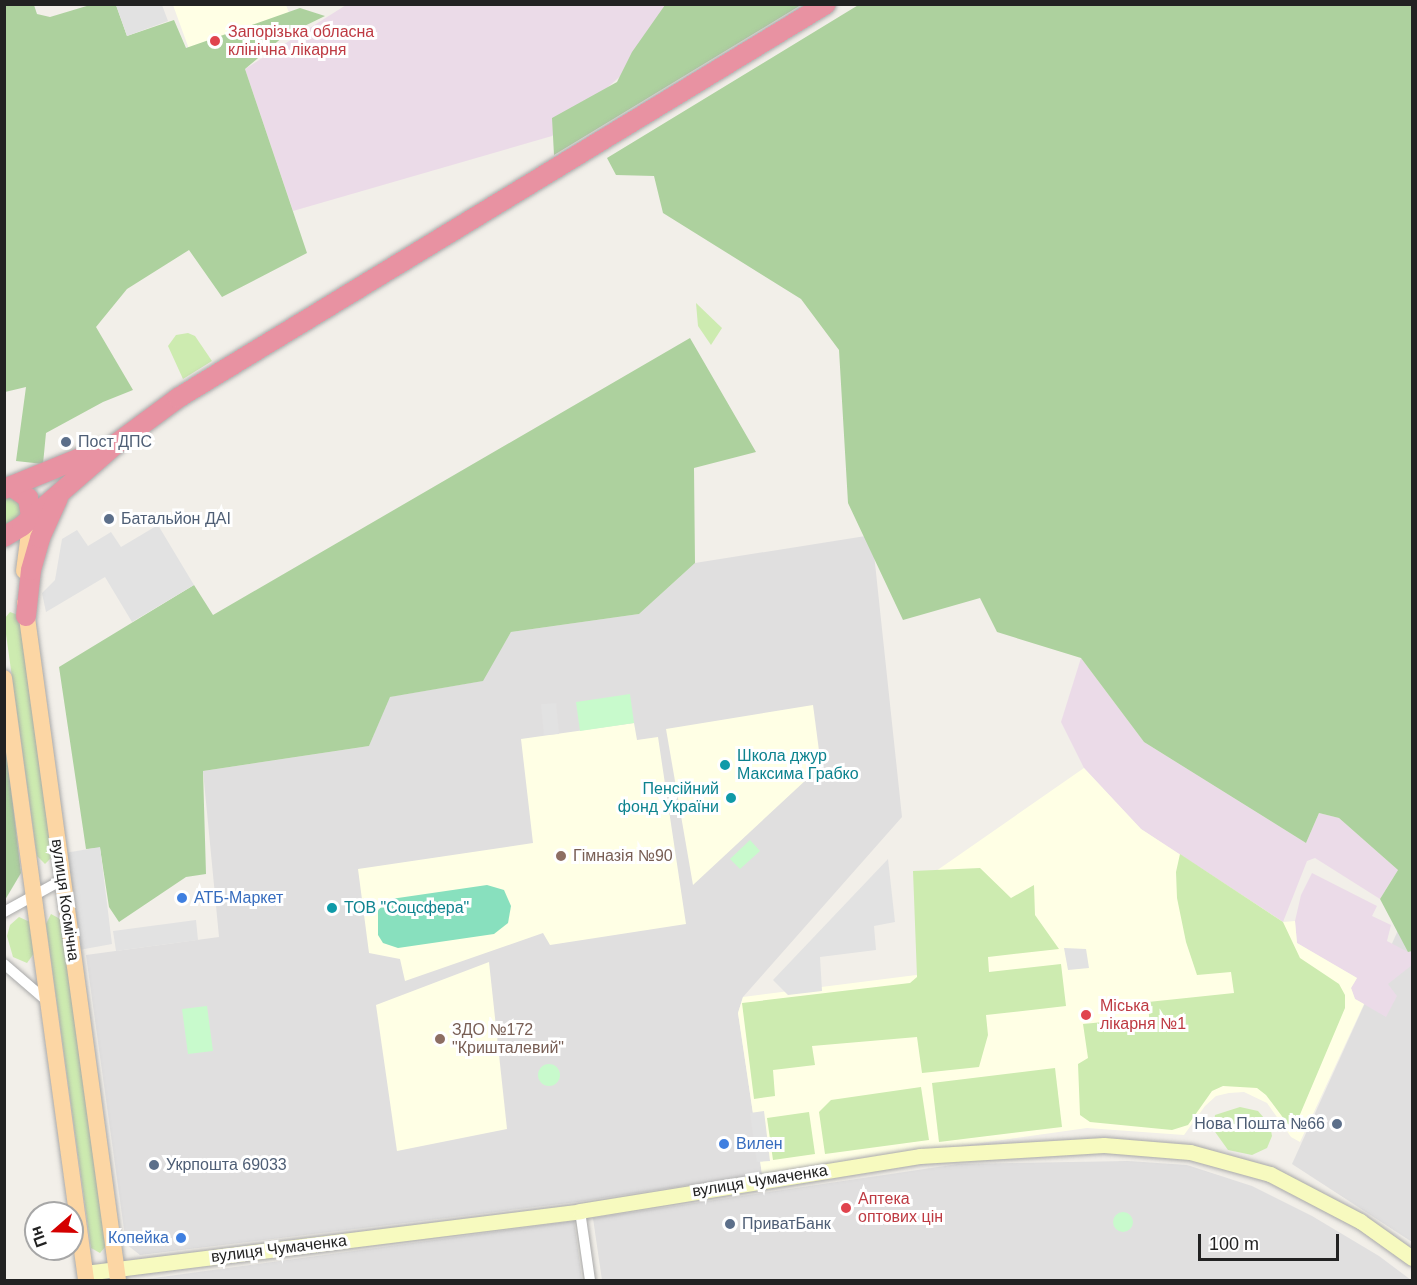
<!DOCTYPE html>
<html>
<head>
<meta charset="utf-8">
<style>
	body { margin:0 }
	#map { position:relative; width:1417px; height:1285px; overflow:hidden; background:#f2efe9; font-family:Helvetica,sans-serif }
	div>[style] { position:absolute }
	.residential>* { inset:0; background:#e0dfdf }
	.industrial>* { inset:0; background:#ebdbe8 }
	.education>* { inset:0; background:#ffffe5 }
	.grass>* { inset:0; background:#cdebb0 }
	.forest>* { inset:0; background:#add19e }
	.park>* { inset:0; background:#c8facc }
	.round { border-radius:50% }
	.pitch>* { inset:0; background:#88e0be }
	.parking>* { inset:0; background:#e2e2e2 }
	.roads { filter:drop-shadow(0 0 2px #a9a9a9) drop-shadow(0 0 2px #a9a9a9) }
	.street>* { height:10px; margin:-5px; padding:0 5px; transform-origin:5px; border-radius:5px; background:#fff }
	.secondary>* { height:15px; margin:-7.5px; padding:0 7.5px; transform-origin:7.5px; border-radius:7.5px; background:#f7fabf }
	.primary>* { height:16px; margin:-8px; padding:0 8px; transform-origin:8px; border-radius:8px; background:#fcd6a4 }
	.highway>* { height:20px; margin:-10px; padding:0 10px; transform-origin:10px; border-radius:10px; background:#e892a2 }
	.dots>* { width:16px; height:16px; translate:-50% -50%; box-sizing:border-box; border:3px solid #fff; border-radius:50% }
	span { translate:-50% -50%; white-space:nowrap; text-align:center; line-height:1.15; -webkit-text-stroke:6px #fff; paint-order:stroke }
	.health-label { font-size:16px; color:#be3a42 }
	.left { translate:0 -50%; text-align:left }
	.service-label { font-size:16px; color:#4e5e75 }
	.right { translate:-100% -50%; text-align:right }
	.culture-label { font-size:16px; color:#0d838f }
	.education-label { font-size:16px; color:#785e54 }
	.shop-label { font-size:16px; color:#366cbe }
	.street-label { font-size:16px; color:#222 }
	.frame { position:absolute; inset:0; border:6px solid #222; pointer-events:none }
	.north { position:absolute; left:24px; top:1201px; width:60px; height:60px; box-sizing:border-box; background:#fff; border:2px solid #a7a7a7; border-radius:50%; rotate:250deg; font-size:16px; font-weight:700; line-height:24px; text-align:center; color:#222 }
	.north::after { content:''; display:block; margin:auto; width:21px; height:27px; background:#d40000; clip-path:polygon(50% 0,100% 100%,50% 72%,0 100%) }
	.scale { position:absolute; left:1198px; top:1234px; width:141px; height:27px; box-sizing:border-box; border:3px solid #222; border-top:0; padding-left:8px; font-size:18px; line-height:21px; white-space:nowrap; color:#222; -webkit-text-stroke:4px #fff; paint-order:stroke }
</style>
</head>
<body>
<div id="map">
	<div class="residential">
		<i style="clip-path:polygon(872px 535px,902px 817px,743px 997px,738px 1013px,762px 1174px,577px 1202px,140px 1255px,126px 1244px,86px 955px,219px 937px,203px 771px,369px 746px,389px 697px,482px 681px,511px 632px,639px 614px,695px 563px)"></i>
		<i style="clip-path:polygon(1409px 906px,1412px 910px,1412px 1242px,1292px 1164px)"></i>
		<i style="clip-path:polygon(1128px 1161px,1187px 1165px,1252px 1186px,1312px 1216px,1379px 1256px,1411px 1280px,602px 1280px,593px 1218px,958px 1164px)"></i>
		<i style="clip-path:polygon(574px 1221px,582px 1280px,139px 1280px)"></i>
	</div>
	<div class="industrial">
		<i style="clip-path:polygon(346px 5px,678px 5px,664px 38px,552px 136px,293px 211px,245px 69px)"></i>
		<i style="clip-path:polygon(1081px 658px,1144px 742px,1306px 843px,1319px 813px,1339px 818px,1398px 870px,1380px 899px,1315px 858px,1307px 861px,1283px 922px,1141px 829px,1084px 768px,1061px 722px)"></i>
		<i style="clip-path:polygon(1312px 873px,1377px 906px,1372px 916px,1391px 925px,1387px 941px,1408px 952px,1412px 951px,1412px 965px,1388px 984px,1397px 996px,1386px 1017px,1355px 999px,1351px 988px,1357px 978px,1297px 943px,1295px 921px,1301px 895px)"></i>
	</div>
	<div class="education">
		<i style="clip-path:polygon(173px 5px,286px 5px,293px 23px,193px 60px)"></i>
		<i style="clip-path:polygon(813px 705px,821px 766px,693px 885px,666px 729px)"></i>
		<i style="clip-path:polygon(634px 723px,637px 740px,658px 737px,686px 924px,550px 945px,543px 933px,405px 981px,400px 959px,369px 953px,358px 869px,533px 843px,521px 739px)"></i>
		<i style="clip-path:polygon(1084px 768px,1141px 829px,1283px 922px,1295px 921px,1297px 943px,1357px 978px,1351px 988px,1355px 999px,1364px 1004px,1300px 1142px,1291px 1137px,1267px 1103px,1244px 1092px,1229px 1093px,1216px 1096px,1205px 1106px,1184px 1135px,1087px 1128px,762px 1174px,738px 1013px,743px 997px,932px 973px,926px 878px)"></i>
		<i style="clip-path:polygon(489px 962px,507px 1129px,397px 1151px,376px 1005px)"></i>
	</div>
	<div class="grass">
		<i style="clip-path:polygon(696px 303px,722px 328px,711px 345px,698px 326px)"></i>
		<i style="clip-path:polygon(188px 333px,195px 336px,212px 361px,183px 379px,168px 346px,176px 335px)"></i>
		<i style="clip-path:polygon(12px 497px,18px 499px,24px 516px,5px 532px,5px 498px)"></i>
		<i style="clip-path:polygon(10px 612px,18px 615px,20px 623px,52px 857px,45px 864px,37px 856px,5px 627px,5px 618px)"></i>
		<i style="clip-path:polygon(1180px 854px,1283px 922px,1300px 958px,1339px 984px,1345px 995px,1345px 1008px,1293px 1131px,1266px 1095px,1257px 1088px,1223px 1086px,1212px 1091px,1188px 1125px,1172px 1130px,1090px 1122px,1080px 1115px,1078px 1064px,1088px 1058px,1083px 1024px,1134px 1019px,1136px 1031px,1150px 1029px,1148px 1002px,1234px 993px,1231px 972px,1197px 975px,1186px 942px,1177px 898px,1176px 872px)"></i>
		<i style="clip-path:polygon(980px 868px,1011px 898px,1034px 885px,1035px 915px,1059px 949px,988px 957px,989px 972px,1061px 964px,1066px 1006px,986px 1015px,988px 1035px,979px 1067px,922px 1073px,917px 1037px,812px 1046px,815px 1065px,773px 1070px,775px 1096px,754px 1099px,742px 1003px,910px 983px,917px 977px,913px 871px)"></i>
		<i style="clip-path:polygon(51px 914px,62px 920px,106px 1246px,100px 1253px,91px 1248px,46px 924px)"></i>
		<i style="clip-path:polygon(19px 917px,30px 922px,35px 952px,27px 963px,13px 957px,7px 936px,10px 925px)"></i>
		<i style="clip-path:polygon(1055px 1068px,1062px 1127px,939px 1142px,932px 1083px)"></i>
		<i style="clip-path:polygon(921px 1087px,929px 1140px,825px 1154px,819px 1112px,831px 1100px)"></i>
		<i style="clip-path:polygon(1240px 1107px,1258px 1111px,1270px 1125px,1272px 1136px,1267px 1148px,1252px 1155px,1228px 1150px,1213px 1129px,1215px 1115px)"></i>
		<i style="clip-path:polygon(809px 1112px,815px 1154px,773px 1160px,767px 1118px)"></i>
	</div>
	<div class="forest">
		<i style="clip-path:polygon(860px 4px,1412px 5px,1412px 951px,1408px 952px,1380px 899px,1398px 870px,1339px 818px,1319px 813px,1306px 843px,1144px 742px,1081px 658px,997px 632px,980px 598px,903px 620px,848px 503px,839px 350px,801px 299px,663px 213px,654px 176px,616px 175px,607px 158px)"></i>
		<i style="clip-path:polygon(5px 5px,34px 5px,37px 14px,50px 17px,90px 5px,116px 5px,127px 36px,174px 20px,186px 48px,300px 8px,325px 16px,284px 36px,245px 69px,307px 253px,222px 297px,189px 250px,127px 289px,96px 327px,133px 390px,103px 402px,46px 433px,43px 464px,16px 461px,26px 387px,5px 392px)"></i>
		<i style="clip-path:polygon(665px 5px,801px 5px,554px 155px,552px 118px,617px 82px,632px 52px)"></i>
		<i style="clip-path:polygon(690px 338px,756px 452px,694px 468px,695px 563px,639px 614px,511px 632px,483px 681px,390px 697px,369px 746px,203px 771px,206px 874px,186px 877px,119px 922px,109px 907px,100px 848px,86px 849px,59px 667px,194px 585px,213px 615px)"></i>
		<i style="clip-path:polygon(4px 730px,21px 873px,5px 900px,4px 899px)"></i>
	</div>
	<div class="park">
		<i style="clip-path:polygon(630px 694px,634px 723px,580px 731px,576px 702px)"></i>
		<i style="clip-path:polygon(750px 840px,760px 851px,740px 869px,730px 859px)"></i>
		<i style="clip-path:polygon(207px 1006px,213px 1051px,188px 1054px,182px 1009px)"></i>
		<i class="round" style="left:538px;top:1064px;width:22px;height:22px"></i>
		<i class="round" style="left:1113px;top:1212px;width:20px;height:20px"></i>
	</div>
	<div class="pitch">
		<i style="clip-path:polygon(487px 885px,504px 890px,511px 906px,508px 923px,494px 934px,398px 948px,383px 943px,378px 935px,378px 910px,391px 899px)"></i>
	</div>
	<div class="parking">
		<i style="clip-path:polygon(116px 5px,162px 5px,168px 21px,127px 36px)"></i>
		<i style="clip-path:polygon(158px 525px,194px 585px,132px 622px,105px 577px,46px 612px,42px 593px,55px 580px,62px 539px,77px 530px,88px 546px,111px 532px,121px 547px)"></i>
		<i style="clip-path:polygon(556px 703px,559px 734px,544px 735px,541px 704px)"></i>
		<i style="clip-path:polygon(100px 847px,112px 944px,79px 950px,65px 853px)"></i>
		<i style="clip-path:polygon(888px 859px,895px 922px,874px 926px,876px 950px,820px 957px,822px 991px,788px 995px,773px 980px)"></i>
		<i style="clip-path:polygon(196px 920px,198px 940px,116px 951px,113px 931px)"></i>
		<i style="clip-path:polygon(1064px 948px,1086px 949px,1089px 968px,1068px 970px)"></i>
		<i style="clip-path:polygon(764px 1111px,770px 1161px,757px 1162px,750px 1113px)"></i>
	</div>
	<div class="roads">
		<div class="street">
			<i style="left:4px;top:912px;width:66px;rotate:-28.9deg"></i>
			<i style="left:4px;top:964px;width:57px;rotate:40.7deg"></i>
			<i style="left:580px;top:1211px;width:70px;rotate:81.8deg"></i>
		</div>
		<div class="secondary">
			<i style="left:85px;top:1273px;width:499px;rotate:-7.1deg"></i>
			<i style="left:580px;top:1211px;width:344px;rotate:-9.2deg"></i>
			<i style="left:920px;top:1156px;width:184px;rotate:-3.4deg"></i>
			<i style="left:1104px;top:1145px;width:86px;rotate:4.7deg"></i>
			<i style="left:1190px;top:1152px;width:83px;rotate:15.4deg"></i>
			<i style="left:1270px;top:1174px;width:102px;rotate:27.6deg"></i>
			<i style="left:1360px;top:1221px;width:64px;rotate:35.4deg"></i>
		</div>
		<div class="primary">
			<i style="left:24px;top:571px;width:53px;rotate:-82.5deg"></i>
			<i style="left:25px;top:603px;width:683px;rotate:82.18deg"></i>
			<i style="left:4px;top:678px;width:608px;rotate:82.24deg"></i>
		</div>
		<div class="highway">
			<i style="left:11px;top:486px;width:21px;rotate:35deg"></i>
			<i style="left:28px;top:498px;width:20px;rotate:81deg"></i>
			<i style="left:4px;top:489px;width:104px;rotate:-22.1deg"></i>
			<i style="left:4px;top:537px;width:21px;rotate:-31deg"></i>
			<i style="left:22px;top:526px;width:126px;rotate:-41.1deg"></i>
			<i style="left:117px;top:443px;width:76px;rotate:-36.4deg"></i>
			<i style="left:178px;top:398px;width:758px;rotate:-31.3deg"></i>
			<i style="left:26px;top:616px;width:46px;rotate:-83.8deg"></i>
			<i style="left:31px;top:570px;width:33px;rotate:-74deg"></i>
			<i style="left:40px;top:538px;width:44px;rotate:-65.8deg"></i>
		</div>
	</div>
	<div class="dots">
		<i style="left:215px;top:41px;background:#e0444e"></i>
		<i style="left:66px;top:442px;background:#5c6f8a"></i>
		<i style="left:109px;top:519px;background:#5c6f8a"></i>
		<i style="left:725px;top:765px;background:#0f9aa8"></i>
		<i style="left:731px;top:798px;background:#0f9aa8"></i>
		<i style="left:561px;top:856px;background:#8d6e63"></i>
		<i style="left:182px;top:898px;background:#3f7fe0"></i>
		<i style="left:332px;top:908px;background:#0f9aa8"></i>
		<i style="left:1086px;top:1015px;background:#e0444e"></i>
		<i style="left:440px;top:1039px;background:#8d6e63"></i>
		<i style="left:1337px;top:1124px;background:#5c6f8a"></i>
		<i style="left:724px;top:1144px;background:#3f7fe0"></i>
		<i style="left:154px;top:1165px;background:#5c6f8a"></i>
		<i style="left:846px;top:1208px;background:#e0444e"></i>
		<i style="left:730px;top:1224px;background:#5c6f8a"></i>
		<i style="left:181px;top:1238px;background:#3f7fe0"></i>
	</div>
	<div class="health-label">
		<span class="left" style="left:228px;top:41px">Запорізька обласна<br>клінічна лікарня</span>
		<span class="left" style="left:1100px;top:1015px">Міська<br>лікарня №1</span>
		<span class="left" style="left:858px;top:1208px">Аптека<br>оптових цін</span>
	</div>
	<div class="service-label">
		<span class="left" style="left:78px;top:442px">Пост ДПС</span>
		<span class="left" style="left:121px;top:519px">Батальйон ДАI</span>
		<span class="right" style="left:1325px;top:1124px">Нова Пошта №66</span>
		<span class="left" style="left:166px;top:1165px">Укрпошта 69033</span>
		<span class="left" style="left:742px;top:1224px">ПриватБанк</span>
	</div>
	<div class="culture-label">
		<span class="left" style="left:737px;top:765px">Школа джур<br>Максима Грабко</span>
		<span class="right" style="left:719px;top:798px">Пенсійний<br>фонд України</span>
		<span class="left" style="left:344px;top:908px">ТОВ "Соцсфера"</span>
	</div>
	<div class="education-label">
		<span class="left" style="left:573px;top:856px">Гімназія №90</span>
		<span class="left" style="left:452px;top:1039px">ЗДО №172<br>"Кришталевий"</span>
	</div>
	<div class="shop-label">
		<span class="left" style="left:194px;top:898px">АТБ-Маркет</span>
		<span class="left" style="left:736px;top:1144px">Вилен</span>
		<span class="right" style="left:169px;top:1238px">Копейка</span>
	</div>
	<div class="street-label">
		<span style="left:65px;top:900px;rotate:82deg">вулиця Космічна</span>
		<span style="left:760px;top:1181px;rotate:-9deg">вулиця Чумаченка</span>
		<span style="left:279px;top:1249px;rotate:-7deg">вулиця Чумаченка</span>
	</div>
	<div class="frame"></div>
	<div class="north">Пн</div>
	<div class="scale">100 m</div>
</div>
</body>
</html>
